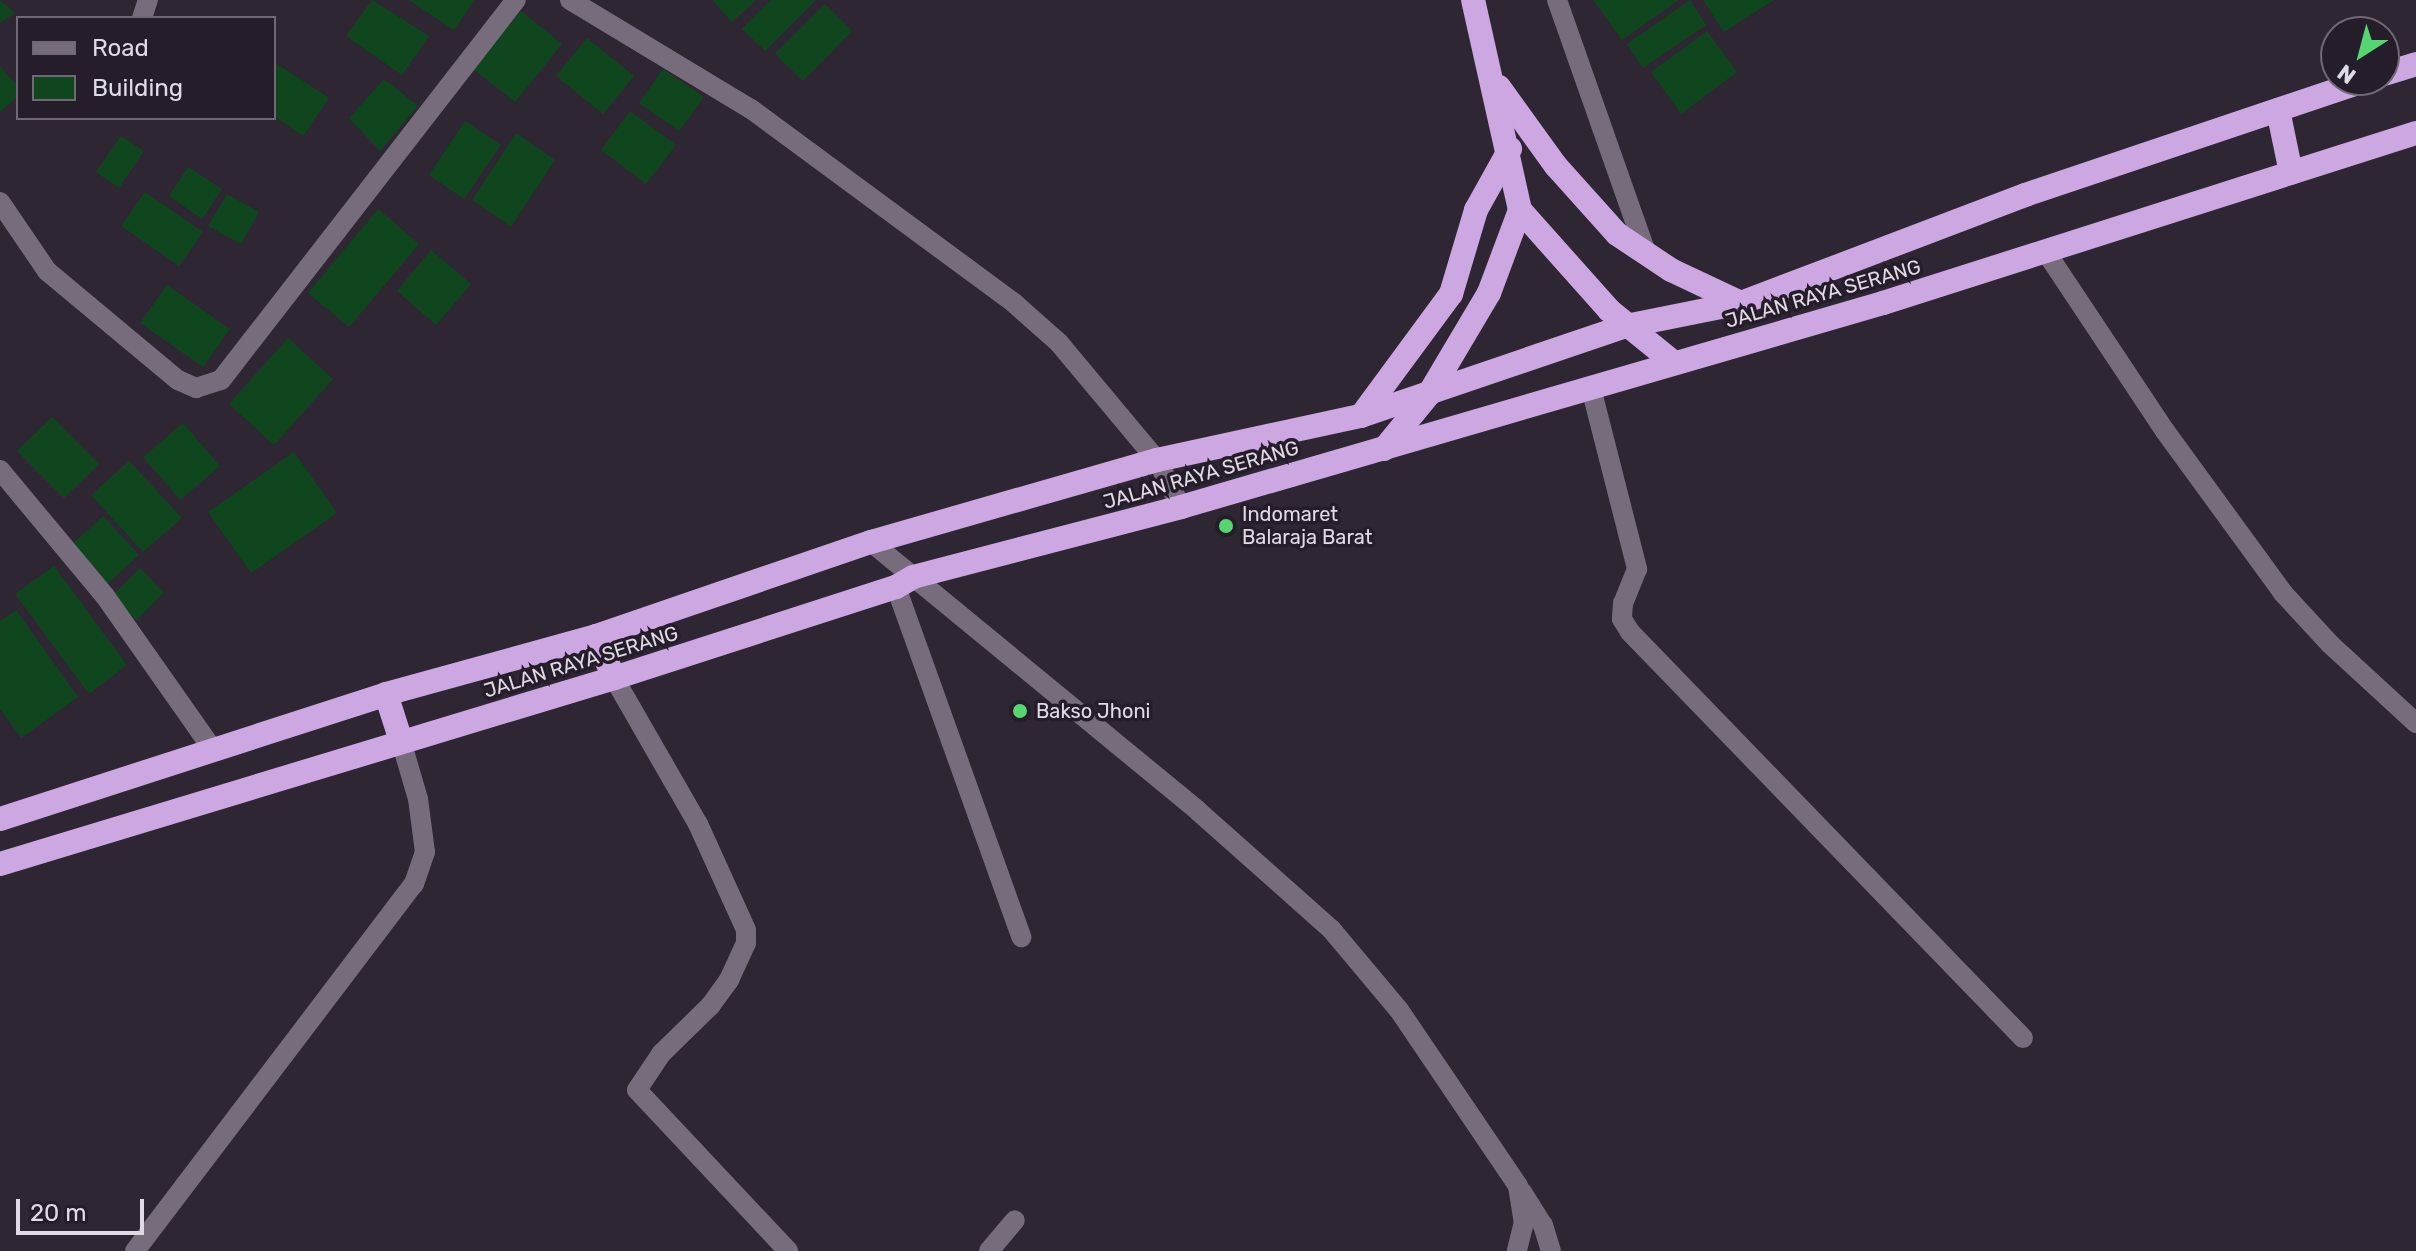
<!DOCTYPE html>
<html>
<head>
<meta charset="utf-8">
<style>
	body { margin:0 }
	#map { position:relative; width:2416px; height:1251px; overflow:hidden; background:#2f2634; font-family:Rubik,sans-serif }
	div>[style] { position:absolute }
	.building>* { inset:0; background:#10461d }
	.lane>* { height:20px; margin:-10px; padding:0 10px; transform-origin:10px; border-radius:10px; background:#766c7c }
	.street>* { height:20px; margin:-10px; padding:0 10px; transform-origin:10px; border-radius:10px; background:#766c7c }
	.highway>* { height:24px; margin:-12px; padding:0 12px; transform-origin:12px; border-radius:12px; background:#cca7e2 }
	.dots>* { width:22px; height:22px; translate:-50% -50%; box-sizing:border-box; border:4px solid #251d2a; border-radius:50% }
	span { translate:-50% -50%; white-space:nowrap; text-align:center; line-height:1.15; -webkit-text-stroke:7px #251d2a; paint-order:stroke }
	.street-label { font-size:20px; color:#e0dae4 }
	.poi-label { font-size:20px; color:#e0dae4 }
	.left { translate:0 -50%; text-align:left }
	.legend { position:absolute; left:16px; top:16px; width:260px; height:104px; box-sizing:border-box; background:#251d2a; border:2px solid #706974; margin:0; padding:10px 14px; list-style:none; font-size:24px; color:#e0dae4 }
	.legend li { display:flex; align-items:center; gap:16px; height:40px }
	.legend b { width:40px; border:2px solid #706974 }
	.north { position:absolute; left:2320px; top:16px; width:80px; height:80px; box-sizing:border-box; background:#251d2a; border:2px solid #706974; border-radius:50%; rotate:216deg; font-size:22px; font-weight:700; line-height:32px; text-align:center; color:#e0dae4 }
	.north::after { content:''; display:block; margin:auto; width:28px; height:36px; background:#56d671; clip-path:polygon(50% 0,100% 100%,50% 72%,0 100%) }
	.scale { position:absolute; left:16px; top:1199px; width:128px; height:36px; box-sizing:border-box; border:4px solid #e0dae4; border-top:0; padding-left:10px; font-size:24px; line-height:28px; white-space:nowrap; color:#e0dae4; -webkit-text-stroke:6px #251d2a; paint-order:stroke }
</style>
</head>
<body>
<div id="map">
	<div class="building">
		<i style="clip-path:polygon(0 0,15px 13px,0 23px)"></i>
		<i style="clip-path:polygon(372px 0,429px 36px,402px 75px,346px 36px)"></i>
		<i style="clip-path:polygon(409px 0,474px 0,454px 30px)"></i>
		<i style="clip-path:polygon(712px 0,756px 0,732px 22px)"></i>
		<i style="clip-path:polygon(771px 0,816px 0,765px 51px,742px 29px)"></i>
		<i style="clip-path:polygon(1593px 0,1679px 0,1622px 40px)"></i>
		<i style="clip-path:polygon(1690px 0,1706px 25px,1643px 68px,1627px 44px)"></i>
		<i style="clip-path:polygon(1703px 0,1774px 0,1724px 32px)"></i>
		<i style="clip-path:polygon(825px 4px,852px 31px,803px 81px,775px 54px)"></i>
		<i style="clip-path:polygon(521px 11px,562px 44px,515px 102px,473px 69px)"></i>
		<i style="clip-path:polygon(1707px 31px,1737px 72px,1681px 114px,1651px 72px)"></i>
		<i style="clip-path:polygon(587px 38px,634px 76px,603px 114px,556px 76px)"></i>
		<i style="clip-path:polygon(274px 62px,329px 98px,303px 136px,274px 116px)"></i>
		<i style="clip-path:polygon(0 66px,18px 87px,18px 96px,0 112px)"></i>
		<i style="clip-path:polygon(663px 69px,704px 97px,679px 131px,639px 103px)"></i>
		<i style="clip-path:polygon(384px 79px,418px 106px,380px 151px,349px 118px)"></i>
		<i style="clip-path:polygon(630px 111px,676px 145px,646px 184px,601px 150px)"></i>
		<i style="clip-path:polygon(465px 121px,501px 145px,464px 199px,429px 175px)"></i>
		<i style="clip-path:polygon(516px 133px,555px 160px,511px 227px,472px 200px)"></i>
		<i style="clip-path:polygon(121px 136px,144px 151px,119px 188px,96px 172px)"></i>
		<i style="clip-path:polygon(188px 167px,222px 189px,202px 219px,169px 196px)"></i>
		<i style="clip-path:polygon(145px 192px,203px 232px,179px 266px,121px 226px)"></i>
		<i style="clip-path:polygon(227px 194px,259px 212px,241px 244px,208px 226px)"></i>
		<i style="clip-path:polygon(378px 209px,419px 244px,349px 327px,308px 293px)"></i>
		<i style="clip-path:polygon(431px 250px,471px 284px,436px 325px,397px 291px)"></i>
		<i style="clip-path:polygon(167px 285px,230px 329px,203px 367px,140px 323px)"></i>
		<i style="clip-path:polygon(288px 338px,333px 379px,274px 445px,229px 404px)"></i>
		<i style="clip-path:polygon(52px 417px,99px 464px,64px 498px,17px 451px)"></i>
		<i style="clip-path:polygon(183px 423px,220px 466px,180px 500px,143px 457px)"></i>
		<i style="clip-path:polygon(294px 452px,337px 513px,251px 573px,208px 512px)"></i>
		<i style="clip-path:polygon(129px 461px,182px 518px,143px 552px,91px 495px)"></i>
		<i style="clip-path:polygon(103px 516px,139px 555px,105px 586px,69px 547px)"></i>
		<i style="clip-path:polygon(54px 566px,127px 665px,89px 694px,15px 594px)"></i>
		<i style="clip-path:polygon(140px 568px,164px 593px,136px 620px,112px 596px)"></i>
		<i style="clip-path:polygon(16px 610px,78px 697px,21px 738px,0 709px,0 621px)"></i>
	</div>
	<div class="lane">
		<i style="left:1591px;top:388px;width:187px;rotate:75.7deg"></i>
		<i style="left:1637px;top:569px;width:37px;rotate:112deg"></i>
		<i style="left:1623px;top:603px;width:16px;rotate:94deg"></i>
		<i style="left:1622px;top:619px;width:15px;rotate:58deg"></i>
		<i style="left:1630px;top:632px;width:565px;rotate:45.93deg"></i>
		<i style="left:871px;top:542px;width:423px;rotate:39.4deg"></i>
		<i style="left:1198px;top:811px;width:178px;rotate:41.6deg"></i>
		<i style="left:1331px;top:929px;width:106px;rotate:50deg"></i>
		<i style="left:1399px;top:1010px;width:212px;rotate:55.9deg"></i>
		<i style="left:1518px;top:1186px;width:36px;rotate:81deg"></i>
		<i style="left:1524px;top:1222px;width:30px;rotate:104deg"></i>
		<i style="left:896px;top:587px;width:372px;rotate:70.3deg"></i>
		<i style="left:1522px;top:1192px;width:39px;rotate:58deg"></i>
		<i style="left:1543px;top:1225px;width:27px;rotate:73deg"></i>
		<i style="left:135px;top:1251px;width:461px;rotate:-52.8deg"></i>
		<i style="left:414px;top:884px;width:34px;rotate:-71deg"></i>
		<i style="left:425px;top:852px;width:53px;rotate:-97.5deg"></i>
		<i style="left:418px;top:799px;width:60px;rotate:-106.3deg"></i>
	</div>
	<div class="street">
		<i style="left:570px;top:0;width:211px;rotate:31.1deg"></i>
		<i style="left:751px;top:109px;width:327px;rotate:36.4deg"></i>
		<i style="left:1014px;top:303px;width:60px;rotate:41.6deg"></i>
		<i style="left:1059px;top:343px;width:153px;rotate:50.1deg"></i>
		<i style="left:1157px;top:460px;width:53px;rotate:62.9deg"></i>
		<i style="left:1557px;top:0;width:270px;rotate:70.6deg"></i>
		<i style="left:142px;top:18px;width:19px;rotate:-72deg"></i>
		<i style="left:0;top:202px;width:83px;rotate:55.7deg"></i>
		<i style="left:47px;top:271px;width:170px;rotate:39.8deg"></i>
		<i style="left:178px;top:380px;width:20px;rotate:24deg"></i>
		<i style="left:196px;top:388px;width:26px;rotate:-18deg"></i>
		<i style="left:221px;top:380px;width:481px;rotate:-52.2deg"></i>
		<i style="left:2046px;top:252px;width:215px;rotate:56.4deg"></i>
		<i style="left:2165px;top:431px;width:200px;rotate:53.9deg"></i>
		<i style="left:2283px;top:593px;width:69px;rotate:47.3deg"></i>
		<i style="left:2330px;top:644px;width:117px;rotate:42.6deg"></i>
		<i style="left:0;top:470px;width:164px;rotate:50.2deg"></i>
		<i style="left:105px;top:596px;width:189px;rotate:54.9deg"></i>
		<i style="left:614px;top:678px;width:168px;rotate:60.1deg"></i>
		<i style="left:698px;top:824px;width:116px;rotate:65.6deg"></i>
		<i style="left:746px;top:930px;width:13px;rotate:90deg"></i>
		<i style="left:746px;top:943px;width:41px;rotate:114.7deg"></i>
		<i style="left:729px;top:980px;width:31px;rotate:126deg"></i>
		<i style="left:711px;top:1005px;width:70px;rotate:135.6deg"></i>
		<i style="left:661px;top:1054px;width:43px;rotate:123.7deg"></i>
		<i style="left:637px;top:1090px;width:221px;rotate:46.8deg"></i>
		<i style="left:989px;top:1251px;width:40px;rotate:-50deg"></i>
	</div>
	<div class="highway">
		<i style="left:2384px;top:74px;width:34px;rotate:-17deg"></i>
		<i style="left:1499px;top:87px;width:97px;rotate:54.2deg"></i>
		<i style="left:1556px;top:166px;width:91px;rotate:48.1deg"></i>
		<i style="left:1617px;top:234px;width:65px;rotate:33.7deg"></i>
		<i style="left:1671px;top:270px;width:77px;rotate:25.2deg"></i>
		<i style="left:2278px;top:110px;width:64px;rotate:78.3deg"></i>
		<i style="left:1520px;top:210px;width:134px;rotate:48.3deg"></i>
		<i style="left:1609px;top:310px;width:82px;rotate:39.1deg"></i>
		<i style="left:1361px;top:416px;width:152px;rotate:-53.6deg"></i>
		<i style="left:1451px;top:294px;width:88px;rotate:-73.4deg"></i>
		<i style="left:1476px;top:210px;width:70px;rotate:-60.9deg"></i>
		<i style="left:1384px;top:449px;width:71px;rotate:-50.7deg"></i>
		<i style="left:1429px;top:394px;width:117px;rotate:-59.3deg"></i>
		<i style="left:1489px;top:293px;width:89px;rotate:-69.5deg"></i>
		<i style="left:1520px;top:210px;width:215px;rotate:-102.6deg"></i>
		<i style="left:596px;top:636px;width:46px;rotate:66.8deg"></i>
		<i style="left:386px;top:694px;width:49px;rotate:72.3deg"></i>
		<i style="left:0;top:819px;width:406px;rotate:-17.9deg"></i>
		<i style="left:386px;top:694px;width:218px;rotate:-15.4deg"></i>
		<i style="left:596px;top:636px;width:291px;rotate:-18.9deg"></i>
		<i style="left:871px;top:542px;width:298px;rotate:-16deg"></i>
		<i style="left:1157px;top:460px;width:209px;rotate:-12.2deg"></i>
		<i style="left:1361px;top:416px;width:280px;rotate:-18.8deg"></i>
		<i style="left:1626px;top:326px;width:117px;rotate:-11.3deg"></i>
		<i style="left:1741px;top:303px;width:304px;rotate:-20.8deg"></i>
		<i style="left:2025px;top:195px;width:361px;rotate:-18.6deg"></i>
		<i style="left:0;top:864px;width:642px;rotate:-16.85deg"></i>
		<i style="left:614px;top:678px;width:296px;rotate:-17.9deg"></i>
		<i style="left:896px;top:587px;width:20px;rotate:-30deg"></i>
		<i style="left:913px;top:577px;width:277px;rotate:-14.6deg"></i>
		<i style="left:1181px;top:507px;width:731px;rotate:-16.2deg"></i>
		<i style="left:1883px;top:303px;width:559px;rotate:-17.69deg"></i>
	</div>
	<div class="dots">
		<i style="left:1226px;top:526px;background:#56d671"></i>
		<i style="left:1020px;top:711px;background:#56d671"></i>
	</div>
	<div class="street-label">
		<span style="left:1823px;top:294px;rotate:-16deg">JALAN RAYA SERANG</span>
		<span style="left:1201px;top:475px;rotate:-16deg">JALAN RAYA SERANG</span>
		<span style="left:581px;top:662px;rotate:-17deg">JALAN RAYA SERANG</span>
	</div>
	<div class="poi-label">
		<span class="left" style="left:1242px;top:526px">Indomaret<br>Balaraja Barat</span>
		<span class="left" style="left:1036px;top:711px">Bakso Jhoni</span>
	</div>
	<ul class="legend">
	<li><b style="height:10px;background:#766c7c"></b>Road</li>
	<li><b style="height:22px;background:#10461d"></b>Building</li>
	</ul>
	<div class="north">N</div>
	<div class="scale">20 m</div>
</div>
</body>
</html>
